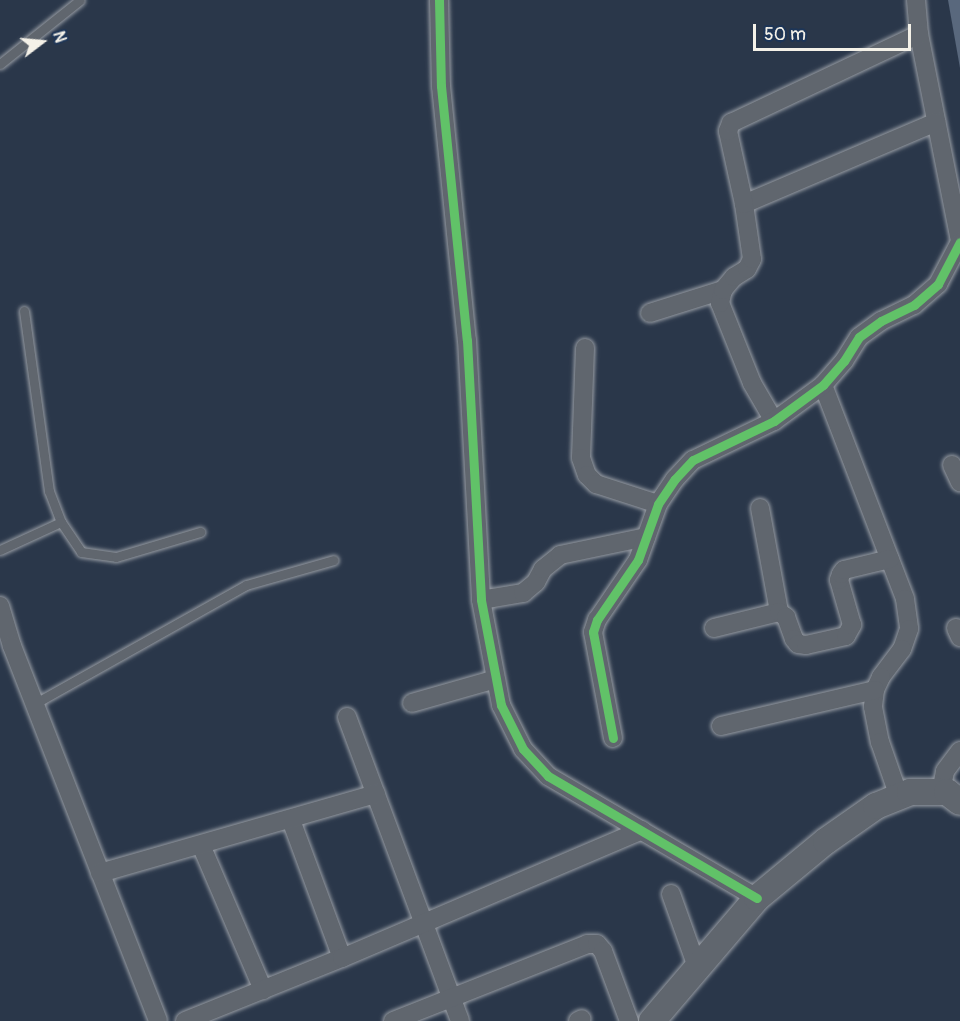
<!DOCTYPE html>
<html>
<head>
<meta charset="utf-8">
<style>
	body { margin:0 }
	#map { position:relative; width:960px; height:1021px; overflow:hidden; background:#2a374a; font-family:Pangolin,sans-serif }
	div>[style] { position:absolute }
	.water>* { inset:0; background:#59687d }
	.roads { filter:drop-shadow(0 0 2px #979ca3) drop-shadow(0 0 2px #979ca3) }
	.lane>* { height:9px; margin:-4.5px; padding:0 4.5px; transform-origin:4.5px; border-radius:4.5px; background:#60666e }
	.street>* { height:18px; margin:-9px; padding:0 9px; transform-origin:9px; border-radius:9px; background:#60666e }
	.secondary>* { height:26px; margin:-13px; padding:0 13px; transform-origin:13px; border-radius:13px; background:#60666e }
	.cycleway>* { height:9px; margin:-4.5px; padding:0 4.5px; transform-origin:4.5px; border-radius:4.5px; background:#61c268 }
	span { translate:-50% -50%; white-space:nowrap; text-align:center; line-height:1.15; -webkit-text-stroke:5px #1d3557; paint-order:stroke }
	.north { position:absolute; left:12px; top:12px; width:60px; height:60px; -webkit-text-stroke:4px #1d3557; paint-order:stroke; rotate:74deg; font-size:16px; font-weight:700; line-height:24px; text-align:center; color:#f4f1e8 }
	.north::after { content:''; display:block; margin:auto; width:21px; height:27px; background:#f4f1e8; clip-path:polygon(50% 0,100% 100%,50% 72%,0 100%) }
	.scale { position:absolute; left:753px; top:24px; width:158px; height:27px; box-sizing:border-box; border:3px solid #f4f1e8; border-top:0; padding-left:8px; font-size:18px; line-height:21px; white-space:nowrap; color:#f4f1e8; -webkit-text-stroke:4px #1d3557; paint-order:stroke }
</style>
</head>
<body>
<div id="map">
	<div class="water">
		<i style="clip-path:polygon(948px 0,960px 0,960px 68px)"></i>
	</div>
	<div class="roads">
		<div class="lane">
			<i style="left:0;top:64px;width:102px;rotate:-38.7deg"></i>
			<i style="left:24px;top:311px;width:182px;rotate:82.1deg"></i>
			<i style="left:49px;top:491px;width:33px;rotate:69deg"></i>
			<i style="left:61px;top:522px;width:36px;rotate:56deg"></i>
			<i style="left:81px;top:552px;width:35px;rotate:8deg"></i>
			<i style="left:116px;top:557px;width:88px;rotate:-16.6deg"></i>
			<i style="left:0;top:550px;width:67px;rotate:-24.7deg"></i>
			<i style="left:34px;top:704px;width:243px;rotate:-29.3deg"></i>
			<i style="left:246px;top:585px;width:91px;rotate:-15.9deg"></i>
		</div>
		<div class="street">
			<i style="left:439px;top:0;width:86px;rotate:88.7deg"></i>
			<i style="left:441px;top:86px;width:255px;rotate:84.2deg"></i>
			<i style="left:467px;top:340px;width:260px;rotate:86.9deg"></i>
			<i style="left:481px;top:600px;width:107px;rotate:79.2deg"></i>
			<i style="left:501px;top:705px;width:49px;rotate:63.4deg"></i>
			<i style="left:523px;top:749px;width:37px;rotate:47deg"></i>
			<i style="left:548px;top:776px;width:242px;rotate:30.3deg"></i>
			<i style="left:916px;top:0;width:34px;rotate:85deg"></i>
			<i style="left:919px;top:34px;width:211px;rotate:78.8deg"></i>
			<i style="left:744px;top:204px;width:209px;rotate:-23.1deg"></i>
			<i style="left:650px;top:313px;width:77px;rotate:-17.5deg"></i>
			<i style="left:585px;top:348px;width:110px;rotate:92.1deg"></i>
			<i style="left:581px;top:458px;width:18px;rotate:71deg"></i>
			<i style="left:587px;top:475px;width:13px;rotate:45deg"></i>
			<i style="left:596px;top:484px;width:65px;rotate:17.9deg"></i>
			<i style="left:823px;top:385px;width:229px;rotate:69deg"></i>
			<i style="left:905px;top:599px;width:30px;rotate:82deg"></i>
			<i style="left:909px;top:629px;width:21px;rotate:109deg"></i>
			<i style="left:902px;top:649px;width:35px;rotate:127deg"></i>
			<i style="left:881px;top:677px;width:14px;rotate:115deg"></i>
			<i style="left:875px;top:690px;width:17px;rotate:97deg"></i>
			<i style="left:873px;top:707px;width:36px;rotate:79deg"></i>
			<i style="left:880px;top:742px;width:58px;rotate:70.9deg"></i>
			<i style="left:774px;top:421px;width:44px;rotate:-120.1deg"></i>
			<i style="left:752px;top:383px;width:86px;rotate:-111.8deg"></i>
			<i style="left:720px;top:303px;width:13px;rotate:-77deg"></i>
			<i style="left:723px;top:290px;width:17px;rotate:-50deg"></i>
			<i style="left:734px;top:277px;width:15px;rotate:-32deg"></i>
			<i style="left:747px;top:269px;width:11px;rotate:-63deg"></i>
			<i style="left:752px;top:259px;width:56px;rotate:-98.3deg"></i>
			<i style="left:744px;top:204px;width:75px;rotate:-102.4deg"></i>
			<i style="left:728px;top:131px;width:9px;rotate:-69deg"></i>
			<i style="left:731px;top:123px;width:208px;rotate:-25.3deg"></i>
			<i style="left:952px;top:465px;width:19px;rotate:65deg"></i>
			<i style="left:760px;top:508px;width:106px;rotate:79.6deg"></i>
			<i style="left:481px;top:600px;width:43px;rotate:-9.5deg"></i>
			<i style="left:523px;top:593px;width:17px;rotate:-40deg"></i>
			<i style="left:536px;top:582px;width:15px;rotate:-62deg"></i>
			<i style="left:543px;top:569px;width:22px;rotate:-39deg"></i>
			<i style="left:560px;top:555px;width:88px;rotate:-11.8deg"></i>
			<i style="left:0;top:606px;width:42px;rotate:73.3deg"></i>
			<i style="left:12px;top:646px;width:402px;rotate:68.7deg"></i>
			<i style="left:714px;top:628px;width:67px;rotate:-13.8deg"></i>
			<i style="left:779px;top:612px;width:9px;rotate:36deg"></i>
			<i style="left:786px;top:617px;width:23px;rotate:70deg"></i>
			<i style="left:794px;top:639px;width:6px;rotate:51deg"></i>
			<i style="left:798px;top:644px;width:8px;rotate:7deg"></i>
			<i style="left:806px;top:645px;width:41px;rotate:-12.7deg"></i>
			<i style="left:846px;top:636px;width:13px;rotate:-61deg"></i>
			<i style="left:852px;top:625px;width:47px;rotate:-106.1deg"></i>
			<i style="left:839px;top:580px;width:6px;rotate:-72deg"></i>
			<i style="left:841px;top:574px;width:5px;rotate:-53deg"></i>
			<i style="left:844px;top:570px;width:47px;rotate:-13.4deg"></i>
			<i style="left:956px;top:628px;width:10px;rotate:66deg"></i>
			<i style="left:412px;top:703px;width:87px;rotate:-15.9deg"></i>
			<i style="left:347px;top:717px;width:324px;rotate:69.6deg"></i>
			<i style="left:721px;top:726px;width:158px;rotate:-13.2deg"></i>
			<i style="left:613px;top:738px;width:108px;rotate:-100.7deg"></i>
			<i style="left:593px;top:632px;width:13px;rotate:-72deg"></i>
			<i style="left:597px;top:620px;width:73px;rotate:-55.7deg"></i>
			<i style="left:638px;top:560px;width:59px;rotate:-70.3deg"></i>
			<i style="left:658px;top:504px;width:30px;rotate:-56deg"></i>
			<i style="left:675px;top:479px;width:26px;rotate:-47deg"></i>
			<i style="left:693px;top:460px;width:90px;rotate:-25.7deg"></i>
			<i style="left:774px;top:421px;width:61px;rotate:-36.3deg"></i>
			<i style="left:823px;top:385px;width:32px;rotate:-49deg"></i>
			<i style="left:844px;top:361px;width:28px;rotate:-58deg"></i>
			<i style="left:859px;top:337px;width:27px;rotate:-36deg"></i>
			<i style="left:881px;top:321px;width:37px;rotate:-26deg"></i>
			<i style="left:914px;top:305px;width:32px;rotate:-41deg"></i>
			<i style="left:938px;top:284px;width:47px;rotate:-62.4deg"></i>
			<i style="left:941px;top:792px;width:21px;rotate:-79deg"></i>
			<i style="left:945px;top:771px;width:25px;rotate:-53deg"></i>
			<i style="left:291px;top:820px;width:147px;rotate:69.7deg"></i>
			<i style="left:201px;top:845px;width:158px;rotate:66.8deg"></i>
			<i style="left:100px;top:873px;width:287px;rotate:-16deg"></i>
			<i style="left:671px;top:894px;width:77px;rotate:70.4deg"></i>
			<i style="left:185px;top:1021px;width:169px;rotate:-21.9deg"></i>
			<i style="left:342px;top:958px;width:326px;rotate:-23.1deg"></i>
			<i style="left:393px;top:1021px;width:209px;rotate:-21.6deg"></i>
			<i style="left:587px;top:944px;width:10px"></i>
			<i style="left:597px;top:944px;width:9px;rotate:49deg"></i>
			<i style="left:603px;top:951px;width:75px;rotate:69.6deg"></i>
			<i style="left:578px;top:1021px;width:4px;rotate:-27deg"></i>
		</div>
		<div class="secondary">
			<i style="left:652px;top:1021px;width:162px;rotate:-49.5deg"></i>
			<i style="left:757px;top:898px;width:89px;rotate:-39.6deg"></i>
			<i style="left:826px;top:841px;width:61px;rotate:-35deg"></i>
			<i style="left:876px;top:806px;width:37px;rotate:-22deg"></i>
			<i style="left:910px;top:792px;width:37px"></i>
			<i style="left:947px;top:792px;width:16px;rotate:38deg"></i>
		</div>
	</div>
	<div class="cycleway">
		<i style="left:439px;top:0;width:86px;rotate:88.7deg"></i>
		<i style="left:441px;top:86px;width:255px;rotate:84.2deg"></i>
		<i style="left:467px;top:340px;width:260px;rotate:86.9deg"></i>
		<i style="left:481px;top:600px;width:107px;rotate:79.2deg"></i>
		<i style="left:501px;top:705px;width:49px;rotate:63.4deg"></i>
		<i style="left:523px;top:749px;width:37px;rotate:47deg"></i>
		<i style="left:548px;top:776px;width:242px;rotate:30.3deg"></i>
		<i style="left:613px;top:738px;width:108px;rotate:-100.7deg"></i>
		<i style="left:593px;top:632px;width:13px;rotate:-72deg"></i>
		<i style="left:597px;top:620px;width:73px;rotate:-55.7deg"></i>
		<i style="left:638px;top:560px;width:59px;rotate:-70.3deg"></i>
		<i style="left:658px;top:504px;width:30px;rotate:-56deg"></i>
		<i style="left:675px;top:479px;width:26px;rotate:-47deg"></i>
		<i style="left:693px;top:460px;width:90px;rotate:-25.7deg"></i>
		<i style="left:774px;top:421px;width:61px;rotate:-36.3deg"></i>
		<i style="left:823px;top:385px;width:32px;rotate:-49deg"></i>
		<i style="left:844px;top:361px;width:28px;rotate:-58deg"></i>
		<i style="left:859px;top:337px;width:27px;rotate:-36deg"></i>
		<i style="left:881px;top:321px;width:37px;rotate:-26deg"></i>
		<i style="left:914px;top:305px;width:32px;rotate:-41deg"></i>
		<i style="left:938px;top:284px;width:47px;rotate:-62.4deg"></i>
	</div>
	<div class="north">N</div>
	<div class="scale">50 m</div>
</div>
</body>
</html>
